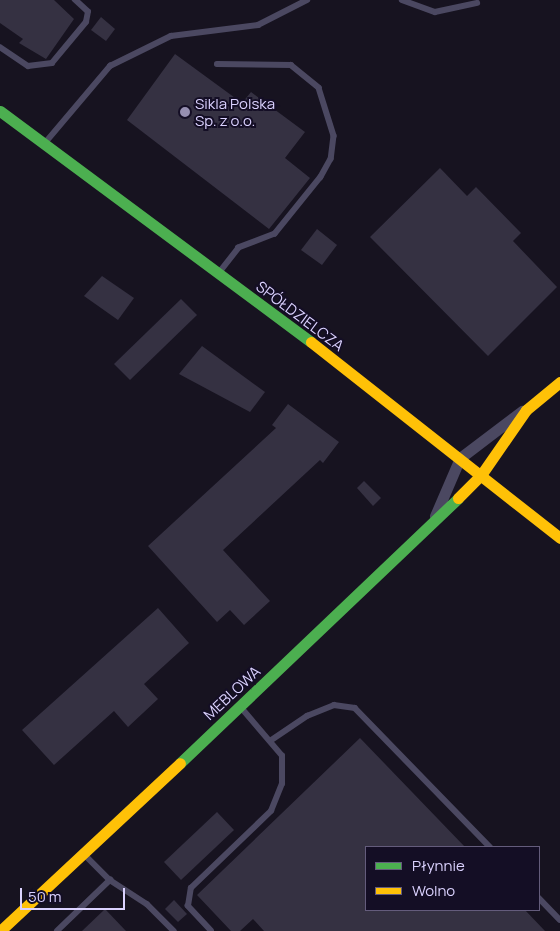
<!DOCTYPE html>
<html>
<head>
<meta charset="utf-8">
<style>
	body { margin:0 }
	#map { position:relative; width:560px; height:931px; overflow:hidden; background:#171320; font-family:Manrope,sans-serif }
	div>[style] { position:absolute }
	.building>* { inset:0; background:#353142 }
	.lane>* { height:5.5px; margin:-2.75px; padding:0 2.75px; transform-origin:2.75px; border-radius:2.75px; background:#4b4861 }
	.street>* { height:11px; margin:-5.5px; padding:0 5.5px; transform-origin:5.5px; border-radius:5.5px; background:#4b4861 }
	.fast>* { height:11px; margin:-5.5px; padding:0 5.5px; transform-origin:5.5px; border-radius:5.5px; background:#4caf50 }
	.slow>* { height:11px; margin:-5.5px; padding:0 5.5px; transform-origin:5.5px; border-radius:5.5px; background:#ffc107 }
	.dots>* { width:14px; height:14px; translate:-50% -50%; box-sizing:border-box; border:2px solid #140e25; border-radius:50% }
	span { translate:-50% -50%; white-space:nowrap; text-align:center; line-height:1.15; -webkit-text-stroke:4px #140e25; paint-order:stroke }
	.poi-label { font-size:15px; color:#dbd2ff }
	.left { translate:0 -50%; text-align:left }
	.street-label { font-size:15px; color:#dbd2ff }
	.legend { position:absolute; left:365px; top:846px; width:175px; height:65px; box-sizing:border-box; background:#140e25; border:1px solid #645c7c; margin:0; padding:6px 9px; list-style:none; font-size:15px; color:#dbd2ff }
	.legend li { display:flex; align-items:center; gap:10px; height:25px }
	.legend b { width:25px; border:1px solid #645c7c }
	.scale { position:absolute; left:20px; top:888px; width:105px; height:22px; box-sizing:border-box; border:2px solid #dbd2ff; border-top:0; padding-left:6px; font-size:15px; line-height:18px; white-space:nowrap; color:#dbd2ff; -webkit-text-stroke:4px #140e25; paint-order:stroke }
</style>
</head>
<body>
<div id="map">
	<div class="building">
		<i style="clip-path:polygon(0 0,54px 0,74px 19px,46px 59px,19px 43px,23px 39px,0 23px)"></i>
		<i style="clip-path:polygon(101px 17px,115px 29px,106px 41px,91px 30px)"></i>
		<i style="clip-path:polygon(175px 54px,242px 103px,251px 92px,305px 132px,285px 158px,310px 178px,269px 229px,127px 120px)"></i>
		<i style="clip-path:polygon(440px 168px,467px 196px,476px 187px,521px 233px,513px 241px,557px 287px,488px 356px,370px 237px)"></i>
		<i style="clip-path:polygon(317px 229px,337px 245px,322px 265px,301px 250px)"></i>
		<i style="clip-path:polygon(102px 276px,134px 298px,118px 320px,84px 296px)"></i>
		<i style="clip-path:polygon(181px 299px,197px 315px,130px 380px,114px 364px)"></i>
		<i style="clip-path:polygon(202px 346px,265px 392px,250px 412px,179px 374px)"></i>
		<i style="clip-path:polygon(288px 404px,339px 442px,323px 463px,320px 460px,223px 550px,270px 601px,244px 625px,230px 610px,217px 622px,148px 546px,276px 428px,272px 425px)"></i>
		<i style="clip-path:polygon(364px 481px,381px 498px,373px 506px,357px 488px)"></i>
		<i style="clip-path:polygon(158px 608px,189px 643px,144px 684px,158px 699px,128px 727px,114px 711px,54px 765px,22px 730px)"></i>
		<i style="clip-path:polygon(360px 738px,465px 847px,366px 847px,366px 910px,525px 910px,545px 931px,264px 931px,253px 919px,240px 931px,231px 931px,197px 895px)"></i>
		<i style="clip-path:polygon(217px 812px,234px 830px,181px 880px,164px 862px)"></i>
		<i style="clip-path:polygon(174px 900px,187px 914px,178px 922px,165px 909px)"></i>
		<i style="clip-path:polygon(105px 909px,126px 931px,82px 931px)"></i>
	</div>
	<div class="lane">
		<i style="left:402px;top:0;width:35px;rotate:20deg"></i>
		<i style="left:435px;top:12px;width:43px;rotate:-12.1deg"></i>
		<i style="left:0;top:47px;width:34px;rotate:34deg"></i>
		<i style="left:28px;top:66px;width:24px;rotate:-7deg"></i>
		<i style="left:52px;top:63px;width:53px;rotate:-50.3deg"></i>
		<i style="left:86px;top:22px;width:10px;rotate:-79deg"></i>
		<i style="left:88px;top:12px;width:18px;rotate:-137deg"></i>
		<i style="left:217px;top:64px;width:74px;rotate:0.8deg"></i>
		<i style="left:291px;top:65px;width:36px;rotate:39deg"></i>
		<i style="left:319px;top:88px;width:50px;rotate:72.6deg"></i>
		<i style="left:334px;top:136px;width:23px;rotate:97deg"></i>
		<i style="left:331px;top:159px;width:21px;rotate:119deg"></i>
		<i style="left:321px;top:177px;width:73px;rotate:128.9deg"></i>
		<i style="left:275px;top:234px;width:39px;rotate:159deg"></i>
		<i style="left:239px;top:248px;width:31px;rotate:128deg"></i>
		<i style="left:45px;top:143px;width:101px;rotate:-49.8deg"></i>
		<i style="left:110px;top:66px;width:68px;rotate:-26.2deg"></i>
		<i style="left:171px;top:36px;width:88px;rotate:-7.2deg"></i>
		<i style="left:258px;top:25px;width:55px;rotate:-27deg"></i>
		<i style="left:270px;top:741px;width:45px;rotate:-34deg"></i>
		<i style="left:307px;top:716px;width:29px;rotate:-22deg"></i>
		<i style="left:334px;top:705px;width:21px;rotate:8deg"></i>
		<i style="left:355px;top:708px;width:194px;rotate:45.8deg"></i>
		<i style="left:85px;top:855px;width:35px;rotate:45deg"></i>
		<i style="left:110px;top:880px;width:44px;rotate:33deg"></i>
		<i style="left:147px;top:904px;width:38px;rotate:45deg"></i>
		<i style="left:539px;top:898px;width:30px;rotate:46deg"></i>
		<i style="left:57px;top:931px;width:74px;rotate:-43.9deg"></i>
		<i style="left:211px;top:931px;width:34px;rotate:-133deg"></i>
		<i style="left:188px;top:906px;width:18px;rotate:-81deg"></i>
		<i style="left:191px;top:888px;width:111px;rotate:-43.9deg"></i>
		<i style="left:271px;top:811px;width:29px;rotate:-68deg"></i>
		<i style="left:282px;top:784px;width:28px;rotate:-90deg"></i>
		<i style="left:282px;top:756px;width:63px;rotate:-130.5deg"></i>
	</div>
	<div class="street">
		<i style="left:435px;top:516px;width:63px;rotate:-66.7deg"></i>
		<i style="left:460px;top:458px;width:78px;rotate:-37.2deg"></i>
	</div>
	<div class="fast">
		<i style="left:0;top:111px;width:387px;rotate:36.6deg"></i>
		<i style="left:180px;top:763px;width:384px;rotate:-43.6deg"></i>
	</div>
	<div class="slow">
		<i style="left:311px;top:342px;width:317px;rotate:38.2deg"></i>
		<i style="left:458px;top:498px;width:33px;rotate:-45deg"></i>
		<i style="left:481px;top:475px;width:79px;rotate:-55.3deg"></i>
		<i style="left:526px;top:410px;width:44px;rotate:-39.5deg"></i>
		<i style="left:0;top:931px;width:246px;rotate:-43deg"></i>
	</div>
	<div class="dots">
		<i style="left:185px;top:112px;background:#968fb1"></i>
	</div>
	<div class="poi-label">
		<span class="left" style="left:195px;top:112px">Sikla Polska<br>Sp. z o.o.</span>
	</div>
	<div class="street-label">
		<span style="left:300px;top:316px;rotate:37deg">SPÓŁDZIELCZA</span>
		<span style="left:232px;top:693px;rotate:-43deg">MEBLOWA</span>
	</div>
	<ul class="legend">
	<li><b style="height:6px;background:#4caf50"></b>Płynnie</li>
	<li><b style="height:6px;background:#ffc107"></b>Wolno</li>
	</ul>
	<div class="scale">50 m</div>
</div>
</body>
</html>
